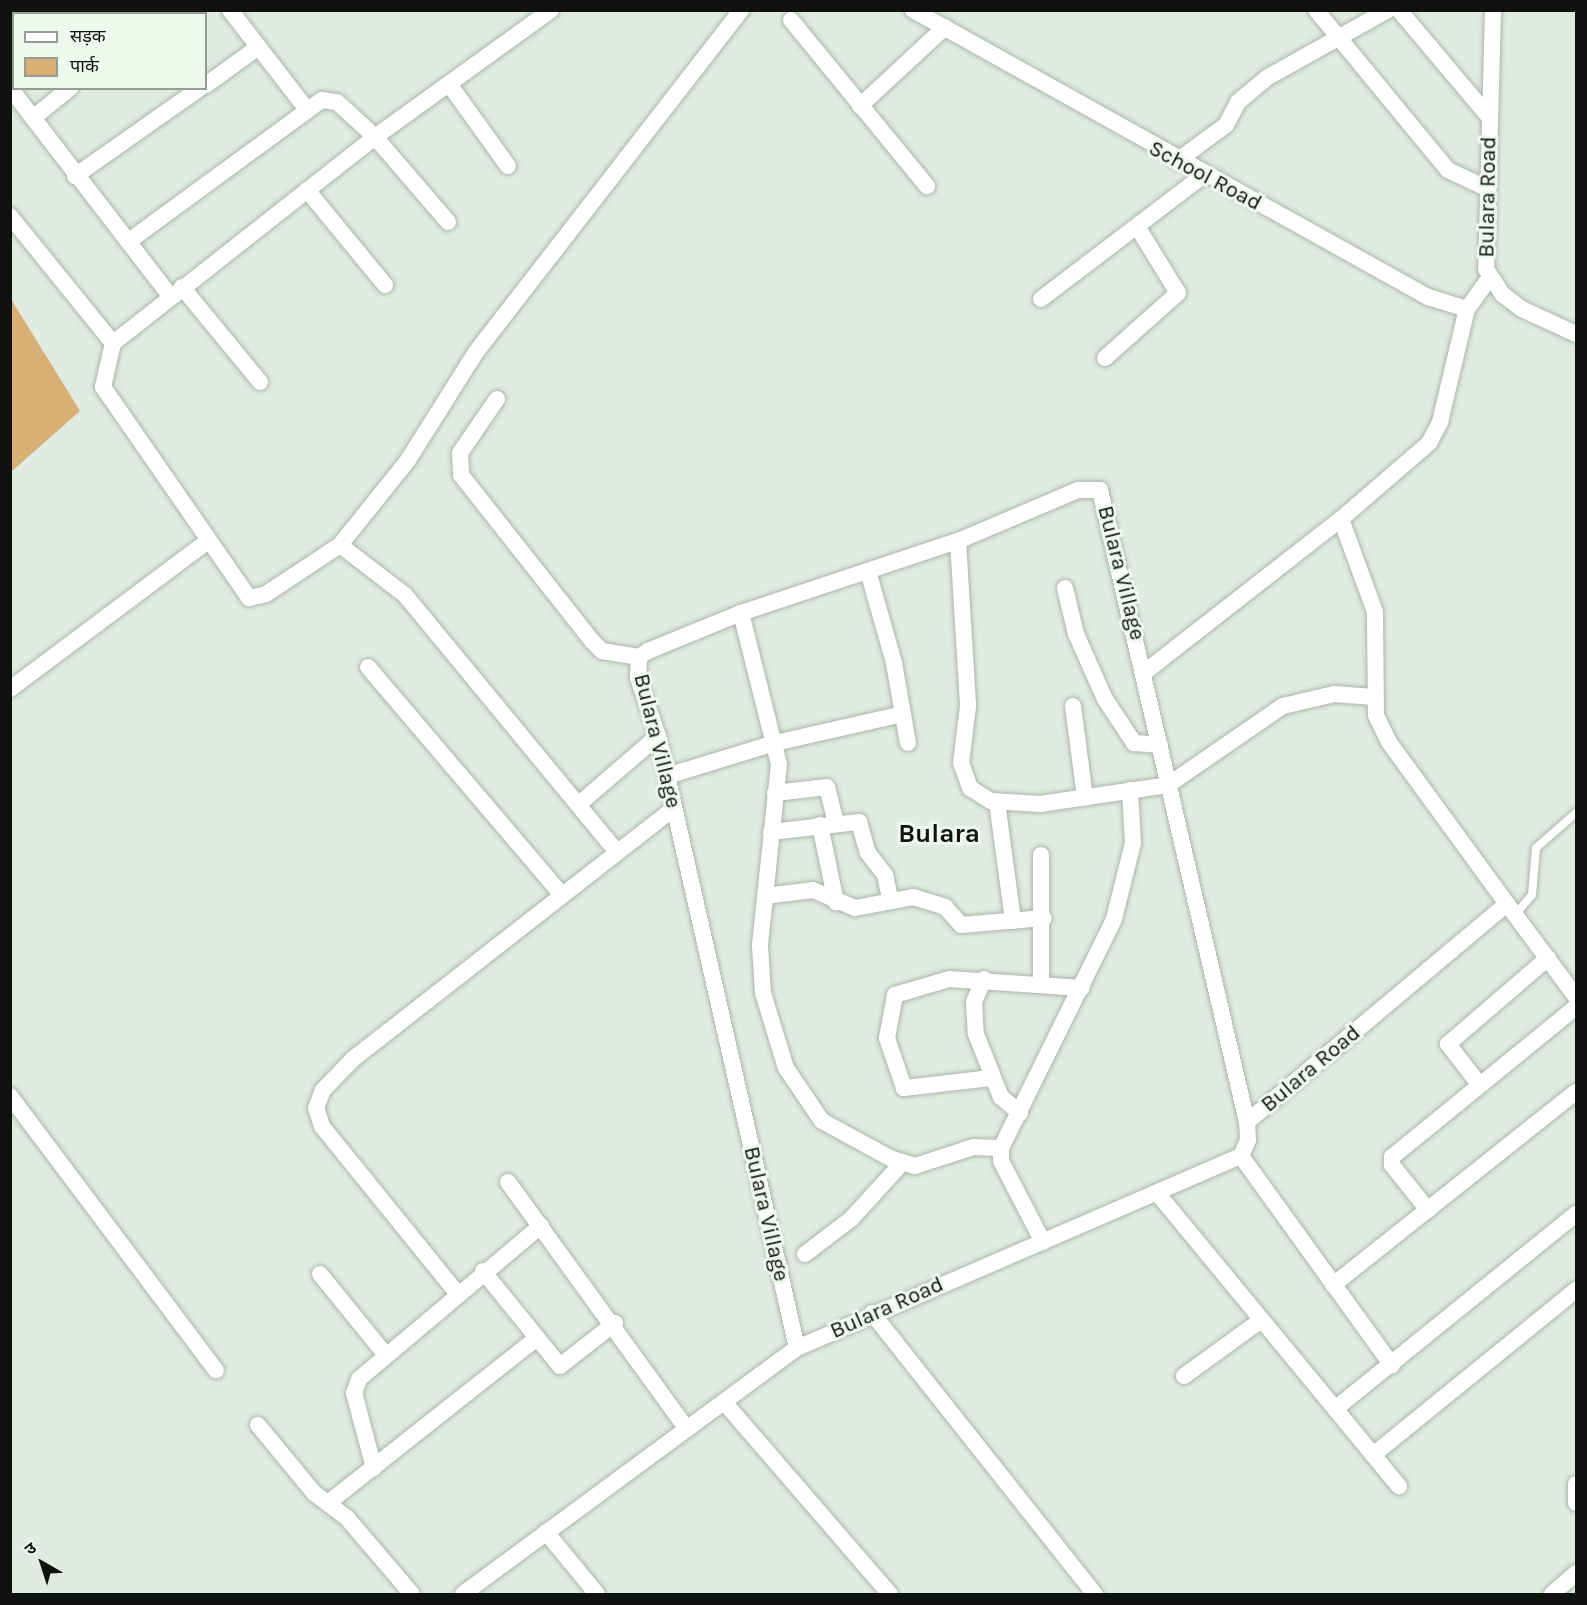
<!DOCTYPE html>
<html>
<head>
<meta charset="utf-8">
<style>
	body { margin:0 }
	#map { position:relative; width:1587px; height:1605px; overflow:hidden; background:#e1ebe1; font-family:Karla,"Noto Sans Devanagari",sans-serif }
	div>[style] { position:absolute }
	.green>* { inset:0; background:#d8af74 }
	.roads { filter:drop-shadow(0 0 2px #acb6ac) drop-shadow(0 0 2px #acb6ac) }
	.service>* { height:8px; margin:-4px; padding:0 4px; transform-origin:4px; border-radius:4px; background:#fff }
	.minor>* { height:16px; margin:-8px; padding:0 8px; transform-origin:8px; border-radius:8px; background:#fff }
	span { translate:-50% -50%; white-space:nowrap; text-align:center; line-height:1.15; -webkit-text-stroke:6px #eef9ee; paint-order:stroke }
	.street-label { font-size:22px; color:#0f120f }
	.quarter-label { font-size:26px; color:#0f120f; font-weight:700 }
	.frame { position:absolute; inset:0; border:12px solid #0f120f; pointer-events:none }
	.legend { position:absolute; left:12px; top:12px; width:195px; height:78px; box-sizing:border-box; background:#eef9ee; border:2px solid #959d95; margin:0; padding:8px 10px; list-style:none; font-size:18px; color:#0f120f }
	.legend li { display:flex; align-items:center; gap:12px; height:30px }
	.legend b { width:30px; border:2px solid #959d95 }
	.north { position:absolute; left:12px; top:1533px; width:60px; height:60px; -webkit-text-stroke:4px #eef9ee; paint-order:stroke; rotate:321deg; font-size:16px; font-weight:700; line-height:24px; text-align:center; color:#0f120f }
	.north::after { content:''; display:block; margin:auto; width:21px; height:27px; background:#0f120f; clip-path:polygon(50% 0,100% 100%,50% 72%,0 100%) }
</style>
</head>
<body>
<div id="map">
	<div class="green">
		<i style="clip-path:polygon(11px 299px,80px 411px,11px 472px,10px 472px)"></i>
	</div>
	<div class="roads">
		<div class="service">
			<i style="left:1515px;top:915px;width:26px;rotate:-50deg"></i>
			<i style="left:1532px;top:895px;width:47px;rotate:-85.1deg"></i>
			<i style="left:1536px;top:848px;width:53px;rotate:-41.2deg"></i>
		</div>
		<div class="minor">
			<i style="left:230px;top:10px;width:123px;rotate:52.3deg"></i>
			<i style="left:551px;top:10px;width:217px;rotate:144.2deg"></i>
			<i style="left:375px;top:137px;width:333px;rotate:141.8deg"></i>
			<i style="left:113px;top:343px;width:45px;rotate:102.8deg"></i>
			<i style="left:103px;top:387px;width:257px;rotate:55.3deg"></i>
			<i style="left:249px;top:598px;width:17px;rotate:-13deg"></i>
			<i style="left:266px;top:594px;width:89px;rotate:-33.5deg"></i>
			<i style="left:340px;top:545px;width:109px;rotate:-51.3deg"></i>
			<i style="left:408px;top:460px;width:128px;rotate:-57.8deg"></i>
			<i style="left:476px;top:352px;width:433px;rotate:-52.2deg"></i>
			<i style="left:913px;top:10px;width:590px;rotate:29.13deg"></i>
			<i style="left:1428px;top:297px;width:41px;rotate:17.1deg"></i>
			<i style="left:1467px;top:309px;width:39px;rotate:-54deg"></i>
			<i style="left:1316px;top:10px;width:207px;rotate:50.5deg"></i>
			<i style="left:1448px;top:170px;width:44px;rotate:25.4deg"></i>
			<i style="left:1399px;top:10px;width:141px;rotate:49.9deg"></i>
			<i style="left:1493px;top:10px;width:259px;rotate:91.5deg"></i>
			<i style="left:1486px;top:269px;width:30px;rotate:57deg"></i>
			<i style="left:1502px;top:294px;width:25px;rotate:37deg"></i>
			<i style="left:1522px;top:309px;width:60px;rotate:24.8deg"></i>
			<i style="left:50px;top:14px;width:6px;rotate:-45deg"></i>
			<i style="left:162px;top:14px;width:6px;rotate:-45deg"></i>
			<i style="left:791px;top:20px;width:215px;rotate:50.7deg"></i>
			<i style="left:10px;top:51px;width:5px;rotate:-37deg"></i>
			<i style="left:449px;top:84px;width:101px;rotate:54.3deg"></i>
			<i style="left:206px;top:85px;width:63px;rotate:-36deg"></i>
			<i style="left:10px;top:88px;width:262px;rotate:52.4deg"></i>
			<i style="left:860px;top:106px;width:116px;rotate:-42.9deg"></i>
			<i style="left:33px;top:118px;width:48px;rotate:-39deg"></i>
			<i style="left:1177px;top:161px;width:61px;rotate:-36.3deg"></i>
			<i style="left:1226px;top:125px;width:26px;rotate:-62deg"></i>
			<i style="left:1238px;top:102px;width:39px;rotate:-40deg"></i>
			<i style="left:1268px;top:77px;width:137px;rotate:-29.2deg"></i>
			<i style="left:75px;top:176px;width:153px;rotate:-35.1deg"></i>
			<i style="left:307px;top:190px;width:123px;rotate:50.6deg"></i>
			<i style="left:10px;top:216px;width:164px;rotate:51deg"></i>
			<i style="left:129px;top:241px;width:239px;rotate:-36.2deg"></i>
			<i style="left:322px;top:100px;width:15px;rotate:8deg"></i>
			<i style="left:337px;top:102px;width:52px;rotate:42.6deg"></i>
			<i style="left:375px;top:137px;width:112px;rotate:49.3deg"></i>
			<i style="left:182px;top:287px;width:123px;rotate:50.6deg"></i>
			<i style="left:1041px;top:299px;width:205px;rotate:-37.3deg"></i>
			<i style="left:1105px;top:358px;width:98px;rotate:-41.7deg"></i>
			<i style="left:1178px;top:293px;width:76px;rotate:-121.6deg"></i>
			<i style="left:497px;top:399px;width:65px;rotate:124.4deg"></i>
			<i style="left:460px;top:453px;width:22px;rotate:87deg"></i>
			<i style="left:461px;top:475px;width:211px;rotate:51.7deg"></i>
			<i style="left:592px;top:641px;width:14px;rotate:45deg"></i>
			<i style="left:602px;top:651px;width:37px;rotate:9deg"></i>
			<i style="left:958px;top:541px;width:165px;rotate:86.5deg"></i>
			<i style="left:968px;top:706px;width:57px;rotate:97deg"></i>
			<i style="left:961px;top:763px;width:27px;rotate:70deg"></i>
			<i style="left:970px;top:788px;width:25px;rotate:32deg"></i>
			<i style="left:991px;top:801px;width:49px;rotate:3.5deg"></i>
			<i style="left:1040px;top:804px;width:129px;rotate:-8.4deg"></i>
			<i style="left:1168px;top:785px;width:140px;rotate:-34.5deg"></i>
			<i style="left:1283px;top:706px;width:52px;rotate:-13.2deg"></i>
			<i style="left:1334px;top:694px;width:40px;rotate:4.3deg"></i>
			<i style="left:340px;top:545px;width:82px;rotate:37.6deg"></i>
			<i style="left:405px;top:595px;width:333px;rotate:50.5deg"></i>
			<i style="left:868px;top:571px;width:96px;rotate:74.2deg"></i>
			<i style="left:894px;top:663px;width:81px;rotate:80.1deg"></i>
			<i style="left:1065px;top:588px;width:47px;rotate:76.6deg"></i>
			<i style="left:1076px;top:634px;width:71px;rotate:66deg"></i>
			<i style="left:1105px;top:699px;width:53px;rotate:56.6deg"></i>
			<i style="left:1134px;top:743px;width:26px;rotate:4deg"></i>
			<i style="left:741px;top:613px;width:156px;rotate:75.9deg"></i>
			<i style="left:779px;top:764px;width:183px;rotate:96deg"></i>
			<i style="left:760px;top:946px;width:47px;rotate:86.3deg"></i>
			<i style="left:763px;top:993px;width:78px;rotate:73deg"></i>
			<i style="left:786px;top:1068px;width:64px;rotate:55.8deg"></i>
			<i style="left:822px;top:1121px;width:80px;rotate:28.5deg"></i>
			<i style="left:892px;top:1159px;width:24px;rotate:17deg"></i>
			<i style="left:915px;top:1166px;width:61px;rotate:-18.1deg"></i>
			<i style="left:973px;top:1147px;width:28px;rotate:2deg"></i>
			<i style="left:368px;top:667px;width:299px;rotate:49.6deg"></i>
			<i style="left:1145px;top:672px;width:249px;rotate:-38deg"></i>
			<i style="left:10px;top:689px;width:247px;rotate:-36.8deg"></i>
			<i style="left:1073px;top:706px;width:92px;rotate:82.5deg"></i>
			<i style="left:667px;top:776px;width:113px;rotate:-17deg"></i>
			<i style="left:775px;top:743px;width:131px;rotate:-12.8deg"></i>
			<i style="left:775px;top:793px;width:52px;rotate:-6.6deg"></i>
			<i style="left:827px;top:787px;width:36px;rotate:76deg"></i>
			<i style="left:997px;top:802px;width:120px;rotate:82.3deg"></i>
			<i style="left:579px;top:804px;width:104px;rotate:-40.7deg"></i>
			<i style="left:820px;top:825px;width:79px;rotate:78.3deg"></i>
			<i style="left:771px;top:832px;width:89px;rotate:-6.5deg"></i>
			<i style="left:859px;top:822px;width:32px;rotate:74deg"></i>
			<i style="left:868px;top:853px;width:28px;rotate:52deg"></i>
			<i style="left:885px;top:875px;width:25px;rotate:78deg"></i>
			<i style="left:765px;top:896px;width:48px;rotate:-7.1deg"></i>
			<i style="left:813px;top:890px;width:46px;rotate:23.2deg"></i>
			<i style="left:855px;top:908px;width:59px;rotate:-10.7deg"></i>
			<i style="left:913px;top:897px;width:34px;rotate:17deg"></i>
			<i style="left:945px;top:907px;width:24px;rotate:48deg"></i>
			<i style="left:961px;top:925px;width:83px;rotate:-4.8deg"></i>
			<i style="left:1507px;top:904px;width:116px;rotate:53.4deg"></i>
			<i style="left:984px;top:979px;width:24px;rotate:114deg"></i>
			<i style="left:974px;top:1001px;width:33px;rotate:87deg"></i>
			<i style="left:976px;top:1034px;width:68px;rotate:68.4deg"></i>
			<i style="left:1001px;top:1097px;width:25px;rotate:40deg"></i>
			<i style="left:1041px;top:983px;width:128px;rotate:-90deg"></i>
			<i style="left:991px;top:1078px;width:88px;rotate:173.4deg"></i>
			<i style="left:904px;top:1088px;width:53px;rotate:-108.8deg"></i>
			<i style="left:887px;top:1038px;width:44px;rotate:-79.5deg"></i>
			<i style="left:895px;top:995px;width:56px;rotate:-16.5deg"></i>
			<i style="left:949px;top:979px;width:133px;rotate:3.9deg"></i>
			<i style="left:1479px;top:1084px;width:51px;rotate:-127.8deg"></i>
			<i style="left:1448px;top:1044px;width:132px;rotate:-40.7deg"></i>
			<i style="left:10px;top:1096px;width:343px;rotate:53.1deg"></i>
			<i style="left:1241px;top:1156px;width:258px;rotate:54.2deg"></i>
			<i style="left:508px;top:1182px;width:305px;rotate:54.1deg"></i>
			<i style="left:1158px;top:1194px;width:379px;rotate:50.5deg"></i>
			<i style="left:1428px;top:1210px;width:58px;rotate:-128.7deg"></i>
			<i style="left:1392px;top:1165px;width:8px;rotate:-90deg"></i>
			<i style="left:1392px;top:1157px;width:237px;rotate:-39.2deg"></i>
			<i style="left:1043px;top:1242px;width:91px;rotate:-117.4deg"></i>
			<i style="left:1001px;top:1161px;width:13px;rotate:-90deg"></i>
			<i style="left:1001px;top:1148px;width:255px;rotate:-63.7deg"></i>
			<i style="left:1114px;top:919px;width:78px;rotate:-76deg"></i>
			<i style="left:1133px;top:843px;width:53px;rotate:-93.2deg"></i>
			<i style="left:805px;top:1254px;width:58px;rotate:-37.3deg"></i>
			<i style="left:851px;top:1219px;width:77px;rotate:-47.6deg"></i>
			<i style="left:483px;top:1271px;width:122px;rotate:51deg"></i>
			<i style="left:560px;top:1366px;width:70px;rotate:-38deg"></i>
			<i style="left:320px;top:1274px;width:103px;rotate:50.9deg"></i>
			<i style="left:1333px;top:1285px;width:310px;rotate:-38.5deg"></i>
			<i style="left:457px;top:1293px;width:215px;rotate:-129deg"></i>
			<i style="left:322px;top:1126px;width:19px;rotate:-108deg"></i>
			<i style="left:316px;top:1108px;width:19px;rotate:-69deg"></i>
			<i style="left:323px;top:1090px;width:43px;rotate:-45.9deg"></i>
			<i style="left:353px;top:1059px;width:407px;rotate:-38deg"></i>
			<i style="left:872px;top:1313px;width:359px;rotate:51.6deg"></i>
			<i style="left:797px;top:1348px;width:628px;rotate:-102.8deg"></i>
			<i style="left:658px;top:736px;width:61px;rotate:-109deg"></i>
			<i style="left:638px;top:678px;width:21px;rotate:-87deg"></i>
			<i style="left:639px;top:657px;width:11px;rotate:-34deg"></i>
			<i style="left:648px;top:651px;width:100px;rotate:-22.2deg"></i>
			<i style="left:741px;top:613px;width:229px;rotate:-18.4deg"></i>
			<i style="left:958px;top:541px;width:130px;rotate:-23deg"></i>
			<i style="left:1078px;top:490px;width:22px"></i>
			<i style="left:1100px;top:490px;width:649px;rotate:76.91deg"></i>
			<i style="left:1184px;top:1376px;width:95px;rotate:-36deg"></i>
			<i style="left:724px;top:1402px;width:254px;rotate:49.2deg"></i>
			<i style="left:1335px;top:1409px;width:310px;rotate:-39deg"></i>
			<i style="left:258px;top:1425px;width:88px;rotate:50.5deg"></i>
			<i style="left:314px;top:1493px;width:41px;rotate:37.1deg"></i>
			<i style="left:347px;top:1518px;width:100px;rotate:49.5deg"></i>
			<i style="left:1373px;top:1455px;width:262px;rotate:-39.1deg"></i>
			<i style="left:374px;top:1468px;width:78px;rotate:-104.9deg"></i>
			<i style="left:354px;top:1393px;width:15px;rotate:-70deg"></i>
			<i style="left:359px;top:1379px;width:238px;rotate:-40.1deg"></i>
			<i style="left:1576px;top:1484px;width:19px;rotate:90deg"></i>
			<i style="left:328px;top:1503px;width:265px;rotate:-38.3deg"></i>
			<i style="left:546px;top:1532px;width:80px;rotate:50.6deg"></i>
			<i style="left:463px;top:1594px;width:415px;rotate:-36.4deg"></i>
			<i style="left:797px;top:1348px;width:484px;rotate:-23.4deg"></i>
			<i style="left:1241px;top:1156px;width:17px;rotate:-66deg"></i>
			<i style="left:1248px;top:1140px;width:18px;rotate:-93deg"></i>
			<i style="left:1247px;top:1122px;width:339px;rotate:-40deg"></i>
			<i style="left:1507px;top:904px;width:200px;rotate:-126.1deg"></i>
			<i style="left:1389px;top:742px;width:30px;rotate:-116deg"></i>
			<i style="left:1376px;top:715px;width:103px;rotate:-90.6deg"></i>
			<i style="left:1375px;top:612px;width:99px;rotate:-110.1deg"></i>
			<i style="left:1341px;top:519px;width:116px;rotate:-40.8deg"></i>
			<i style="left:1429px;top:443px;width:24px;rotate:-62deg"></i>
			<i style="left:1440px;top:422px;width:116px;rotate:-76.6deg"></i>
			<i style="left:1552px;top:1594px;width:32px;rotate:-41deg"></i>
		</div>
	</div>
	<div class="street-label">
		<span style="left:1205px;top:176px;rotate:28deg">School Road</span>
		<span style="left:1488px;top:197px;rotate:-89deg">Bulara Road</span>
		<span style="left:1121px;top:573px;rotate:76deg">Bulara Village</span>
		<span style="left:657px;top:741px;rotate:76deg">Bulara Village</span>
		<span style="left:1311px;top:1069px;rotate:-40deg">Bulara Road</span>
		<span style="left:766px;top:1214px;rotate:77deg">Bulara Village</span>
		<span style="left:887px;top:1308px;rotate:-24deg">Bulara Road</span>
	</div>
	<div class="quarter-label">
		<span style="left:939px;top:834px">Bulara</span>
	</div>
	<div class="frame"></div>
	<ul class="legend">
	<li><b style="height:8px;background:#fff"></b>सड़क</li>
	<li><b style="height:16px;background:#d8af74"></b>पार्क</li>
	</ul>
	<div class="north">उ</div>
</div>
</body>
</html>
